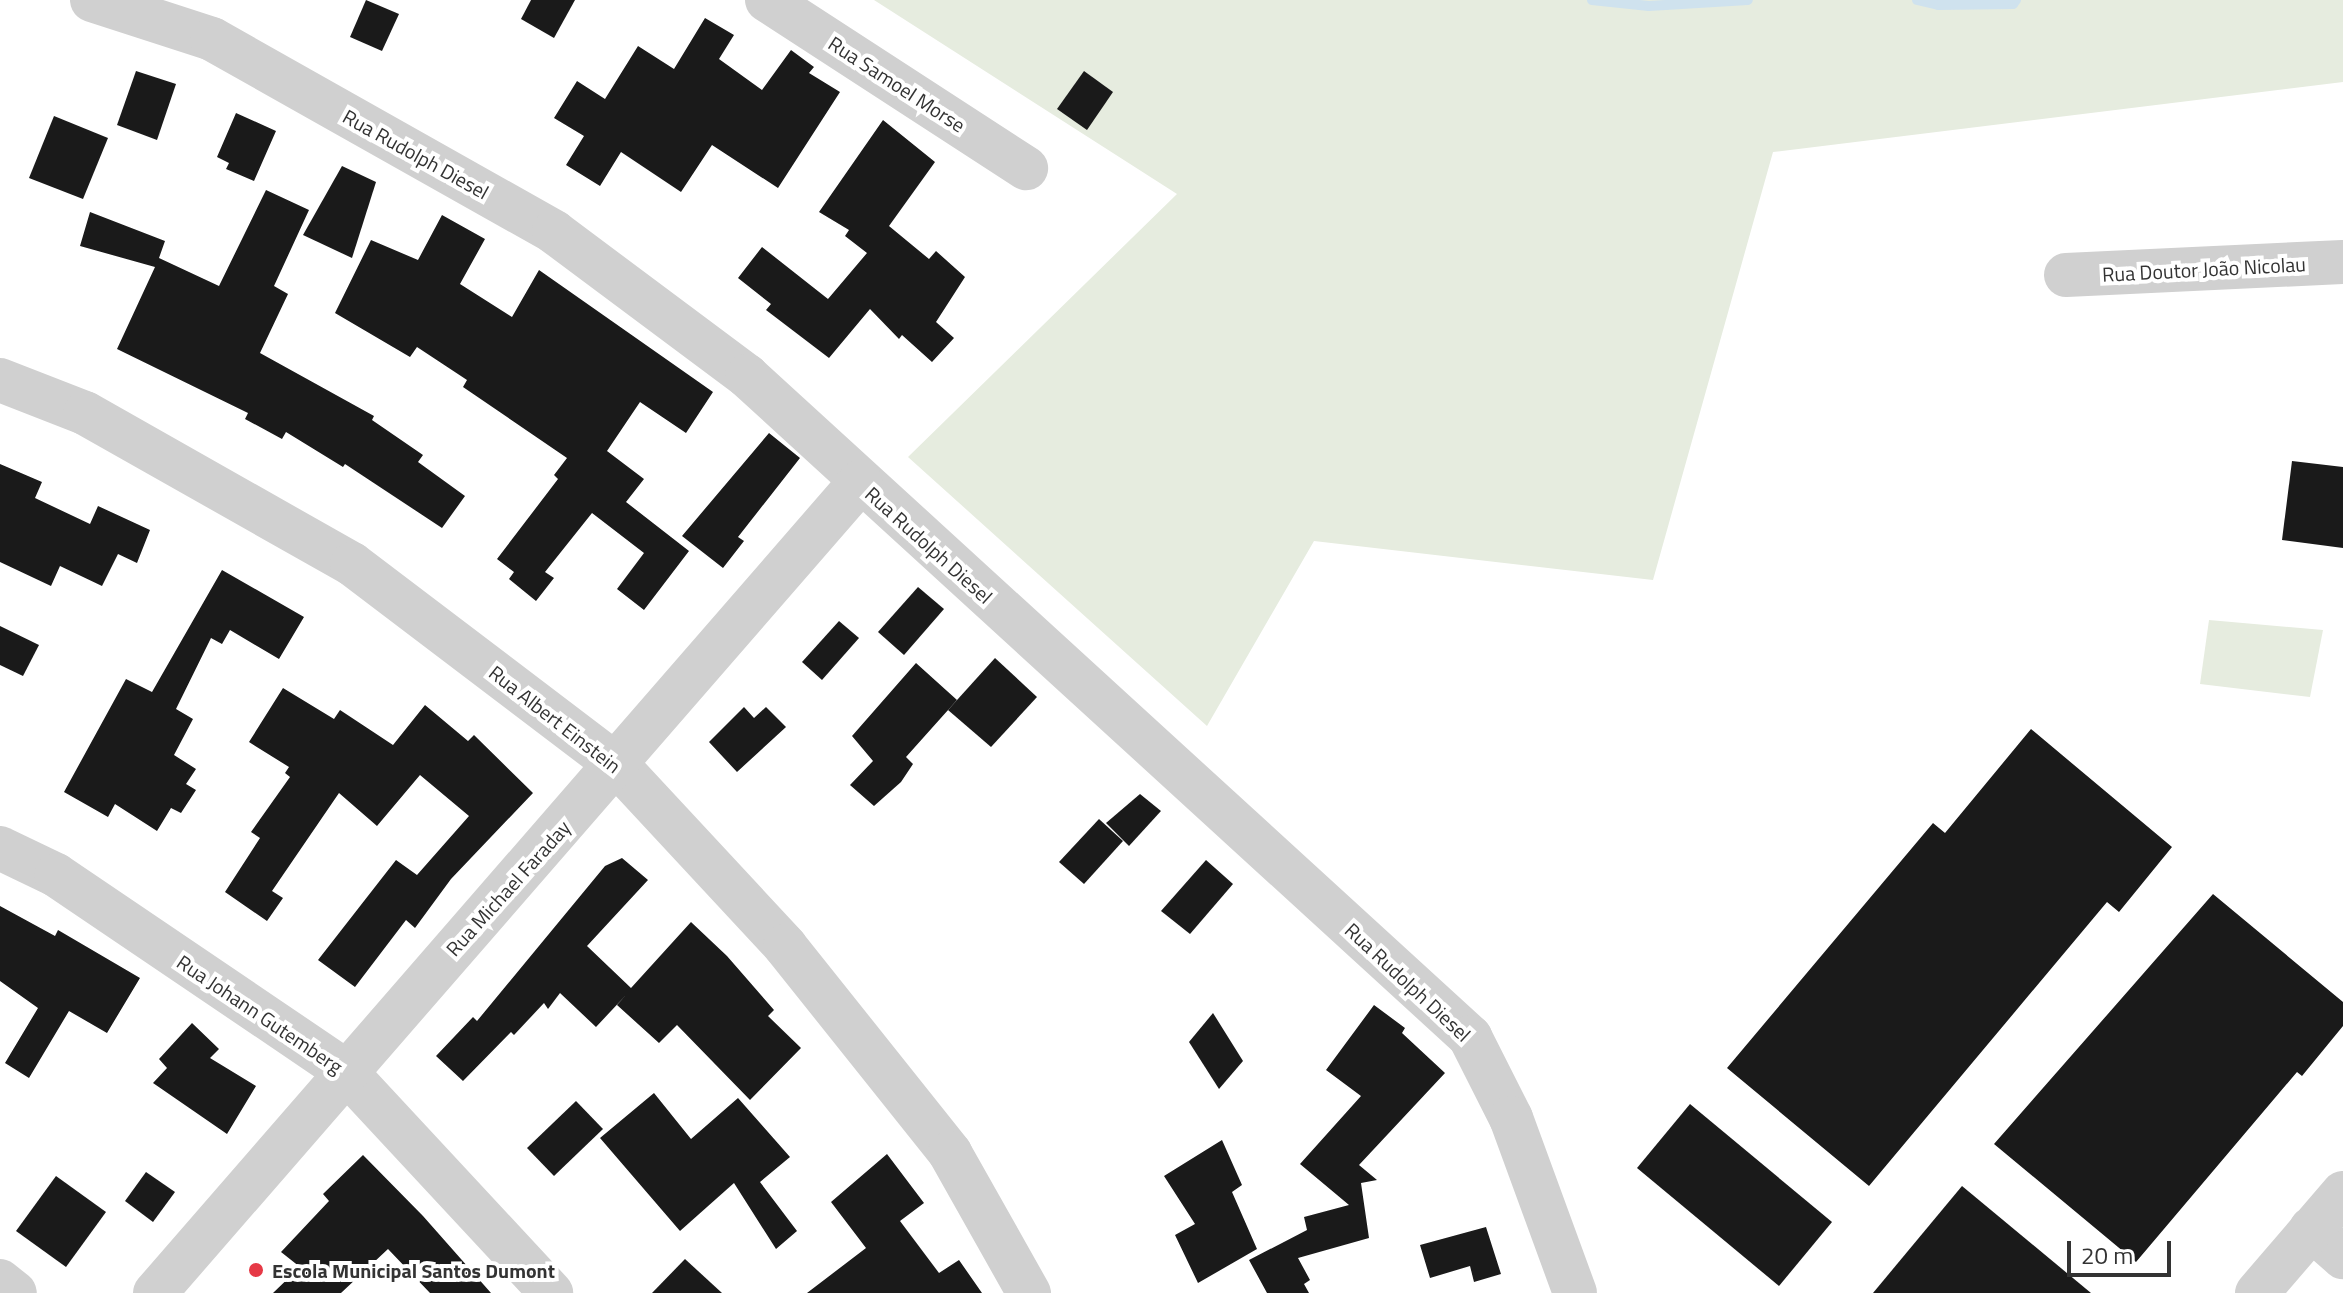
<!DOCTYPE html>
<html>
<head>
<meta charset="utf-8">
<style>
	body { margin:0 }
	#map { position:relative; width:2343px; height:1293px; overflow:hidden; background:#fff; font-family:"Titillium Web",sans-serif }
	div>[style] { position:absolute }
	.green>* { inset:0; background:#e6ecdf }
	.stream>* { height:10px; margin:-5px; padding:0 5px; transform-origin:5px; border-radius:5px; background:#cfe2ee }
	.building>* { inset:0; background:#1a1a1a }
	.minor>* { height:44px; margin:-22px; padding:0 22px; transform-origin:22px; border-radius:22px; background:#d0d0d0 }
	.dots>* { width:22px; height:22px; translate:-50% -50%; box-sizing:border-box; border:4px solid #fff; border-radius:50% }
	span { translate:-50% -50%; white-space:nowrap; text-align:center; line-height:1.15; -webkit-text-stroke:8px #fff; paint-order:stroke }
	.street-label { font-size:20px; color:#333 }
	.poi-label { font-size:20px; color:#333; font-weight:700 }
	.left { translate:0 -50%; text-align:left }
	.scale { position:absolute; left:2067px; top:1241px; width:104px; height:36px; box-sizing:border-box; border:4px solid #333; border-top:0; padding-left:10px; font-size:24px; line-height:28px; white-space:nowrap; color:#333; -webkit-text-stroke:6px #fff; paint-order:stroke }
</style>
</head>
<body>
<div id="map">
	<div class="green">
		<i style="clip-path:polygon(874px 0,2343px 0,2343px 82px,1773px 152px,1653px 580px,1314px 541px,1207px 726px,908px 457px,1177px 194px)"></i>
		<i style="clip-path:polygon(2209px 620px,2323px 630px,2310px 697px,2200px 684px)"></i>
	</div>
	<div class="stream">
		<i style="left:1592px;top:0;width:57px;rotate:6deg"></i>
		<i style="left:1649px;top:6px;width:99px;rotate:-3.5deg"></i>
		<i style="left:1917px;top:0;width:22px;rotate:13deg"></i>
		<i style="left:1938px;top:5px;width:75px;rotate:-0.8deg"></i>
		<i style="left:2013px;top:4px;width:5px;rotate:-53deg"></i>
	</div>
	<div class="building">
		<i style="clip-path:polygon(366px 0,399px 14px,382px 51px,350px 37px)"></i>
		<i style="clip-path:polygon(531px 0,575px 0,554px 38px,521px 19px)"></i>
		<i style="clip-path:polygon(705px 18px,734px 35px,719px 59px,762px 90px,791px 50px,814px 67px,809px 73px,840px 92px,778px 188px,712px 145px,681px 192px,621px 152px,600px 186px,566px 165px,584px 136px,554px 118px,577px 81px,605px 99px,638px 46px,674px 69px)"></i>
		<i style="clip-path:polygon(136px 71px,176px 84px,157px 140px,117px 125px)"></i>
		<i style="clip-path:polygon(1084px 71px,1113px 92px,1087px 130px,1057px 109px)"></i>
		<i style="clip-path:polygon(236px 113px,276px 131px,254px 181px,226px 169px,229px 163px,217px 157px)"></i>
		<i style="clip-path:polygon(54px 116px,108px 138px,83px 199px,29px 178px)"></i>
		<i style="clip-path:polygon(883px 120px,935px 162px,889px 226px,929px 259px,936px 251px,965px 277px,936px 322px,954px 338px,932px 362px,902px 335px,899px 339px,870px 309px,829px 358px,766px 310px,771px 304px,738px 278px,762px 247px,828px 299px,867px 253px,845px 236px,849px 230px,819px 212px)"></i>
		<i style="clip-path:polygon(342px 166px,376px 182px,352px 258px,303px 235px)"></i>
		<i style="clip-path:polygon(266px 190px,309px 210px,274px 286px,288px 294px,260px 353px,374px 416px,372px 420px,423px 455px,418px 462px,465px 496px,442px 528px,345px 464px,343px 467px,286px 432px,282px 439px,245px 419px,248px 413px,117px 349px,155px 267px,80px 246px,90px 212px,165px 241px,159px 258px,219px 286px)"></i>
		<i style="clip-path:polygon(442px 215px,485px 239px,460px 284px,512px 317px,539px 270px,713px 392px,686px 433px,640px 402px,607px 451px,644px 479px,626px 502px,689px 551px,644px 610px,617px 589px,644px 553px,592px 513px,545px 572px,554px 578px,536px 601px,509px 579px,514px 572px,497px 559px,558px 479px,554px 475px,567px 458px,463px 387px,467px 380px,417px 347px,410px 357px,335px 313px,371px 240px,418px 260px)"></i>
		<i style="clip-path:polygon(769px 433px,800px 458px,738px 537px,744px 541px,723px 568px,682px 536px)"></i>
		<i style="clip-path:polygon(2292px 461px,2343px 467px,2343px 548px,2282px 540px)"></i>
		<i style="clip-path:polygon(0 464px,42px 482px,35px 498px,90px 524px,98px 506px,150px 530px,137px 563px,118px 554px,102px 586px,60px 566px,51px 586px,0 562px)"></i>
		<i style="clip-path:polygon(222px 570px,304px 617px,279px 659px,230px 630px,222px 644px,211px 638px,176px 709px,193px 719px,174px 755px,196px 769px,186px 784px,196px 790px,181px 813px,171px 808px,157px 831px,115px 804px,108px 817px,64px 792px,126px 679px,152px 692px)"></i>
		<i style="clip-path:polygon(918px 587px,944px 609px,904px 655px,878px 632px)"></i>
		<i style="clip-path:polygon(839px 621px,859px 638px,822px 680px,802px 662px)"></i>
		<i style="clip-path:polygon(0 626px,39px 645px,23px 676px,0 665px)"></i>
		<i style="clip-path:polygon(995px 658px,1037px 697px,991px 747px,948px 710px)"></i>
		<i style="clip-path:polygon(916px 663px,957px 700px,906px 757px,913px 764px,901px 782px,874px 806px,850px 785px,873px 761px,852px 736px)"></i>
		<i style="clip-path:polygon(283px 688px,334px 719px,340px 710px,393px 745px,425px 705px,468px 741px,474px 735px,533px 793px,451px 879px,415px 928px,406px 920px,355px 987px,318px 960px,396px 860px,417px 875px,469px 816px,420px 775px,377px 826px,339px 793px,272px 891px,283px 898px,267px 921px,225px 892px,260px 838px,251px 832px,290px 777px,285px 773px,289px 767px,249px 742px)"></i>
		<i style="clip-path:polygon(744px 707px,754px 718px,766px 707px,786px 727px,737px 772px,709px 742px)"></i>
		<i style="clip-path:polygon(2031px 729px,2172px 847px,2119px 912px,2107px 902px,1869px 1186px,1727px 1068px,1933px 823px,1945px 833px)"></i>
		<i style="clip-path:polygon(1140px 794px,1161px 811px,1129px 846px,1106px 823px)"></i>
		<i style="clip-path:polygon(1099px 819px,1123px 841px,1084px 884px,1059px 862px)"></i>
		<i style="clip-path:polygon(622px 858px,648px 880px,587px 946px,631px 988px,691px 922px,727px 956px,774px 1010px,768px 1016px,801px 1048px,750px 1100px,677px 1025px,659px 1043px,617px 1005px,626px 995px,596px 1027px,560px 993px,548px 1009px,544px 1003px,514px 1035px,511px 1032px,463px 1081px,436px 1056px,473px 1017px,477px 1021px,605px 866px)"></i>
		<i style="clip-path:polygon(1206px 860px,1233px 884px,1190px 934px,1161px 911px)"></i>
		<i style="clip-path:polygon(2213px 894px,2343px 1002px,2343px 1026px,2302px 1076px,2297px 1072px,2136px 1262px,1994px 1144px)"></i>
		<i style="clip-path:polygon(0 906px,55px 936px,58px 930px,140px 978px,107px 1033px,69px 1011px,29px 1078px,5px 1063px,38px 1008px,0 981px)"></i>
		<i style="clip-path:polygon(1374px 1005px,1405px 1028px,1402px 1033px,1445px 1073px,1359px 1165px,1377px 1180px,1361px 1183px,1369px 1238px,1298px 1258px,1310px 1280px,1304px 1284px,1309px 1293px,1267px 1293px,1249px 1260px,1307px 1230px,1304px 1217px,1349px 1205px,1300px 1164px,1361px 1096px,1326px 1070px)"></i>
		<i style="clip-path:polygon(1213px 1013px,1243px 1061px,1219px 1089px,1189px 1042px)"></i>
		<i style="clip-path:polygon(192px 1023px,219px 1049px,210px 1058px,256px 1086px,227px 1134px,153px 1083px,167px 1068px,159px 1059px)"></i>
		<i style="clip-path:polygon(654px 1093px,691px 1139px,738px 1098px,790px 1157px,760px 1182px,797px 1231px,776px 1249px,734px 1183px,680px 1231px,600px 1138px)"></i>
		<i style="clip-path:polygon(576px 1101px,603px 1129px,554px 1176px,527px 1148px)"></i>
		<i style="clip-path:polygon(1690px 1104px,1832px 1222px,1779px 1286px,1637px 1168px)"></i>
		<i style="clip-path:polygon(1222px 1140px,1242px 1185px,1232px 1192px,1257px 1249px,1198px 1283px,1175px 1235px,1195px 1224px,1164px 1176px)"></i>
		<i style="clip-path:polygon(887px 1154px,924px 1203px,900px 1221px,939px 1273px,959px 1260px,982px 1293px,807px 1293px,866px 1248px,831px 1202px)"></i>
		<i style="clip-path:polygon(363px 1155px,423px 1216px,491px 1293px,430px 1293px,388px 1249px,341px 1293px,273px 1293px,300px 1267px,281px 1252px,329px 1201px,323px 1194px)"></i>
		<i style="clip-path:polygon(146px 1172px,175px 1192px,153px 1222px,125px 1201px)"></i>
		<i style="clip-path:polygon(56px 1176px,106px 1212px,66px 1267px,16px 1231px)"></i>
		<i style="clip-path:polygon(1962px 1186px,2091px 1293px,1873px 1293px)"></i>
		<i style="clip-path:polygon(1486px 1227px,1501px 1274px,1474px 1282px,1470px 1266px,1430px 1278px,1420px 1245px)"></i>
		<i style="clip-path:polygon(685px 1259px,722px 1293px,652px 1293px)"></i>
	</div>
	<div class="minor">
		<i style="left:92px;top:0;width:126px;rotate:18deg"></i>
		<i style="left:212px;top:39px;width:393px;rotate:29.4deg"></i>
		<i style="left:554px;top:232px;width:241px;rotate:36.7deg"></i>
		<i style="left:747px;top:376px;width:980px;rotate:42.43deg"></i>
		<i style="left:1470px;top:1037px;width:91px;rotate:63.2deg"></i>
		<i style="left:1511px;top:1118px;width:186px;rotate:69.9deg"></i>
		<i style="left:767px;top:0;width:309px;rotate:33deg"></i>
		<i style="left:2066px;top:275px;width:277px;rotate:-2.7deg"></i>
		<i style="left:0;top:380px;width:91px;rotate:21.2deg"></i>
		<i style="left:85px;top:413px;width:307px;rotate:29.5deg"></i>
		<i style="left:352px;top:564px;width:334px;rotate:37.2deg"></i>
		<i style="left:618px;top:766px;width:246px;rotate:47.1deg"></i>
		<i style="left:785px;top:946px;width:265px;rotate:51.4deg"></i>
		<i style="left:950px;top:1153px;width:161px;rotate:60.6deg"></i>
		<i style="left:0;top:848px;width:62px;rotate:25.7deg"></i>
		<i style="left:56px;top:875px;width:349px;rotate:34.1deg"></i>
		<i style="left:345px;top:1071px;width:303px;rotate:47.1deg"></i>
		<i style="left:2311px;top:1229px;width:43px;rotate:41.2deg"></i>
		<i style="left:0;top:1281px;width:19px;rotate:39deg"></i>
		<i style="left:155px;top:1293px;width:1075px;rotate:-49deg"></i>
		<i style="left:2257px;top:1293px;width:132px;rotate:-49.3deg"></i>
	</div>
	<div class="dots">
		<i style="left:256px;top:1270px;background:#e63946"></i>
	</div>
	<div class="street-label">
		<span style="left:897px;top:84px;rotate:33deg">Rua Samoel Morse</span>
		<span style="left:416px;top:154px;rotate:29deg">Rua Rudolph Diesel</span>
		<span style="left:2204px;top:269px;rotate:-3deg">Rua Doutor João Nicolau</span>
		<span style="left:929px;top:545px;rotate:42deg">Rua Rudolph Diesel</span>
		<span style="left:555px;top:719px;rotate:38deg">Rua Albert Einstein</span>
		<span style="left:508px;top:888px;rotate:-48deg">Rua Michael Faraday</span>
		<span style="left:1408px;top:982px;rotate:43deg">Rua Rudolph Diesel</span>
		<span style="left:260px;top:1014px;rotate:34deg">Rua Johann Gutemberg</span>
	</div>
	<div class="poi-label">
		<span class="left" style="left:272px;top:1270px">Escola Municipal Santos Dumont</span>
	</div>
	<div class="scale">20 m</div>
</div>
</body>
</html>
